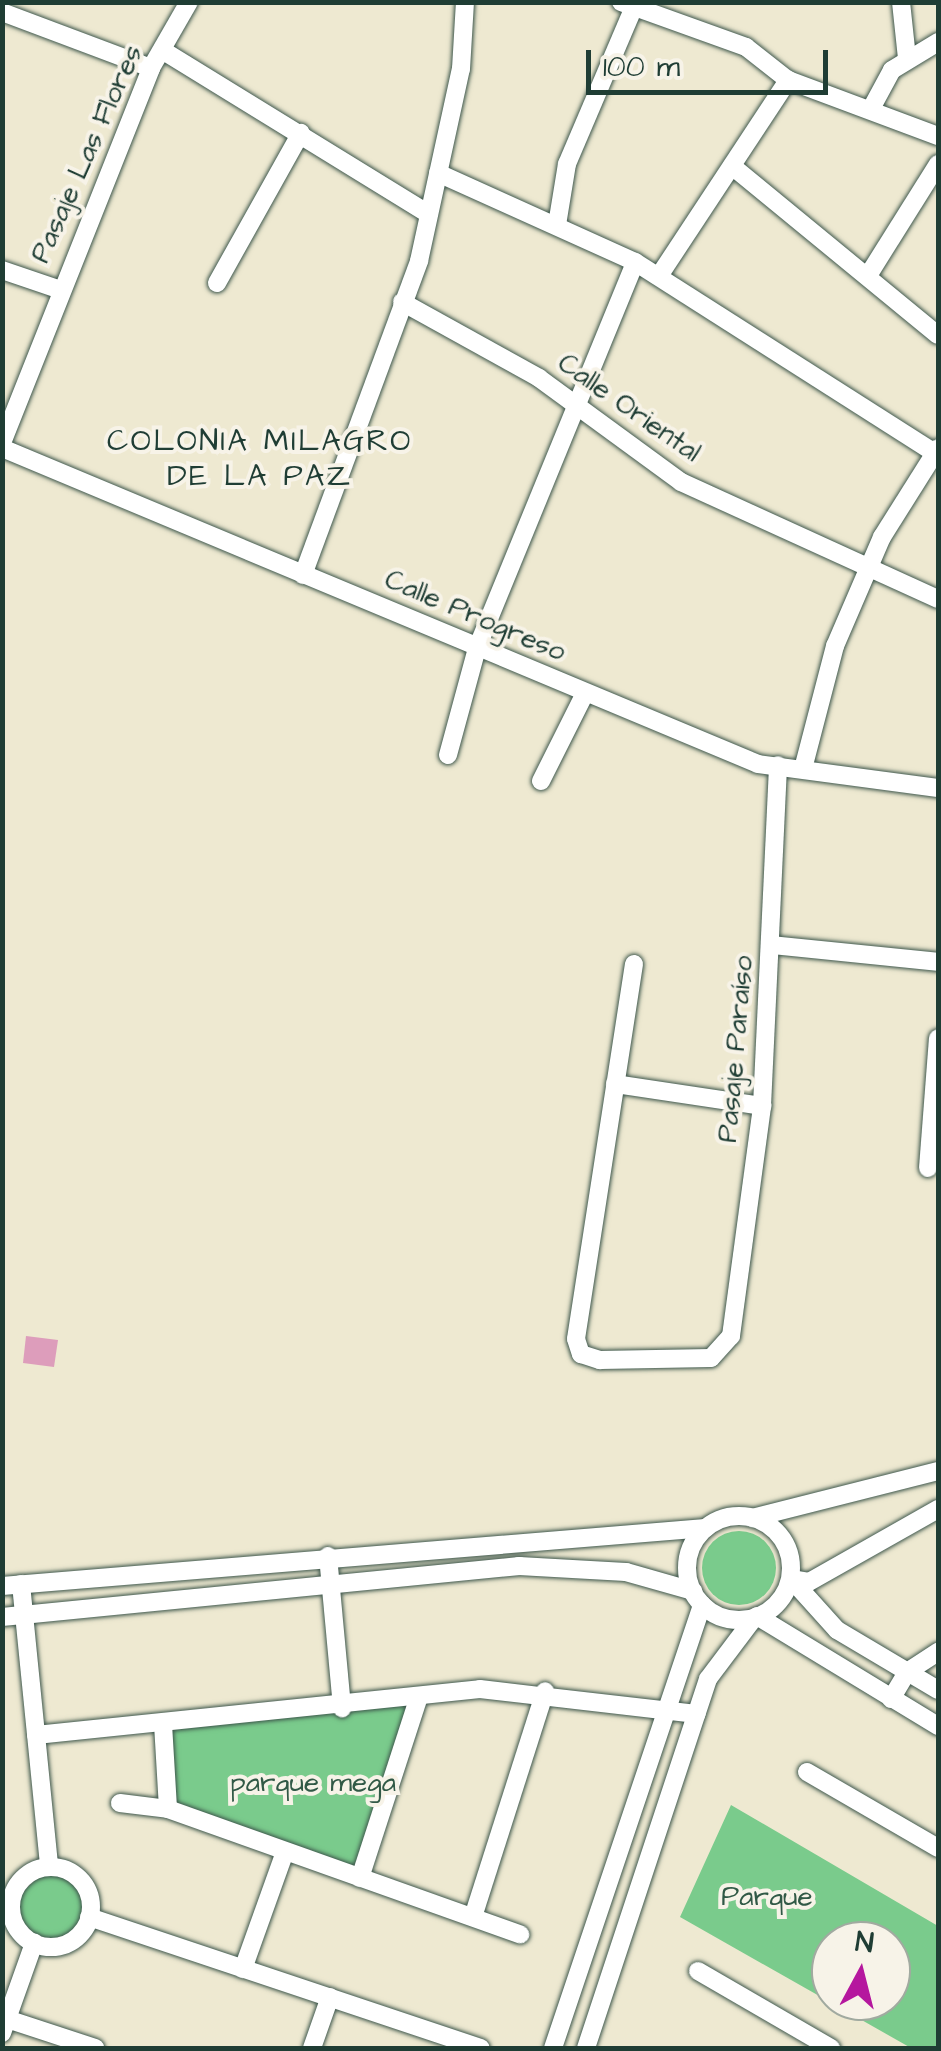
<!DOCTYPE html>
<html>
<head>
<meta charset="utf-8">
<style>
	body { margin:0 }
	#map { position:relative; width:941px; height:2051px; overflow:hidden; background:#eee9d1; font-family:"Architects Daughter",sans-serif }
	div>[style] { position:absolute }
	.green>* { inset:0; background:#7acb8c }
	.round { border-radius:50% }
	.building>* { inset:0; background:#dd9dbb }
	.roads { filter:drop-shadow(0 0 2px #3e574c) drop-shadow(0 0 2px #3e574c) }
	.minor>* { height:18px; margin:-9px; padding:0 9px; transform-origin:9px; border-radius:9px; background:#fff }
	.minor>.ring { margin:-9px; padding:0; box-sizing:content-box; background:none; border:18px solid #fff; border-radius:50% }
	span { translate:-50% -50%; white-space:nowrap; text-align:center; line-height:1.15; -webkit-text-stroke:8px #f7f3e8; paint-order:stroke }
	.street-label { font-size:28px; color:#1f3d34 }
	.park-label { font-size:28px; color:#315946 }
	.neighbourhood-label { font-size:30px; color:#1f3d34; letter-spacing:2.5px }
	.frame { position:absolute; inset:0; border:5px solid #1f3d34; pointer-events:none }
	.north { position:absolute; left:811px; top:1921px; width:100px; height:100px; box-sizing:border-box; background:#f7f3e8; border:2px solid #a1aaa0; border-radius:50%; rotate:7deg; font-size:28px; font-weight:700; line-height:40px; text-align:center; color:#1f3d34 }
	.north::after { content:''; display:block; margin:auto; width:35px; height:45px; background:#b5179e; clip-path:polygon(50% 0,100% 100%,50% 72%,0 100%) }
	.scale { position:absolute; left:586px; top:50px; width:242px; height:45px; box-sizing:border-box; border:5px solid #1f3d34; border-top:0; padding-left:12px; font-size:30px; line-height:35px; white-space:nowrap; color:#1f3d34; -webkit-text-stroke:8px #f7f3e8; paint-order:stroke }
</style>
</head>
<body>
<div id="map">
	<div class="green">
		<i class="round" style="left:702px;top:1531px;width:74px;height:74px"></i>
		<i style="clip-path:polygon(418px 1699px,360px 1878px,168px 1809px,163px 1724px)"></i>
		<i style="clip-path:polygon(evenodd,731px 1805px,938px 1926px,938px 2048px,911px 2048px,680px 1917px,731px 1805px,831px 1941px,891px 1941px,891px 2001px,831px 2001px,831px 1941px)"></i>
		<i style="clip-path:polygon(49px 1867px,82px 1882px,85px 1926px,63px 1944px,34px 1943px,11px 1903px)"></i>
	</div>
	<div class="building">
		<i style="clip-path:polygon(26px 1336px,58px 1340px,54px 1367px,23px 1363px)"></i>
	</div>
	<div class="roads">
		<div class="minor">
			<i style="left:621px;top:2px;width:133px;rotate:19.8deg"></i>
			<i style="left:746px;top:47px;width:53px;rotate:38.2deg"></i>
			<i style="left:788px;top:80px;width:160px;rotate:20.5deg"></i>
			<i style="left:901px;top:2px;width:56px;rotate:83.9deg"></i>
			<i style="left:2px;top:12px;width:159px;rotate:20.6deg"></i>
			<i style="left:162px;top:50px;width:313px;rotate:31.6deg"></i>
			<i style="left:872px;top:107px;width:42px;rotate:-61.6deg"></i>
			<i style="left:892px;top:70px;width:54px;rotate:-31.3deg"></i>
			<i style="left:732px;top:166px;width:266px;rotate:39.4deg"></i>
			<i style="left:438px;top:173px;width:216px;rotate:24.3deg"></i>
			<i style="left:635px;top:262px;width:356px;rotate:32.5deg"></i>
			<i style="left:557px;top:225px;width:62px;rotate:-80.7deg"></i>
			<i style="left:567px;top:164px;width:176px;rotate:-66.9deg"></i>
			<i style="left:2px;top:270px;width:59px;rotate:18.7deg"></i>
			<i style="left:869px;top:274px;width:130px;rotate:-57.9deg"></i>
			<i style="left:659px;top:276px;width:235px;rotate:-56.6deg"></i>
			<i style="left:217px;top:283px;width:172px;rotate:-60.8deg"></i>
			<i style="left:402px;top:302px;width:157px;rotate:29deg"></i>
			<i style="left:539px;top:378px;width:176px;rotate:36.2deg"></i>
			<i style="left:681px;top:482px;width:282px;rotate:24.5deg"></i>
			<i style="left:2px;top:443px;width:404px;rotate:-68.3deg"></i>
			<i style="left:151px;top:68px;width:76px;rotate:-60.1deg"></i>
			<i style="left:2px;top:448px;width:819px;rotate:22.68deg"></i>
			<i style="left:758px;top:764px;width:182px;rotate:7.6deg"></i>
			<i style="left:303px;top:575px;width:335px;rotate:-69.7deg"></i>
			<i style="left:419px;top:261px;width:197px;rotate:-77.7deg"></i>
			<i style="left:461px;top:69px;width:67px;rotate:-86.6deg"></i>
			<i style="left:448px;top:755px;width:111px;rotate:-74.8deg"></i>
			<i style="left:477px;top:648px;width:417px;rotate:-67.7deg"></i>
			<i style="left:804px;top:765px;width:123px;rotate:-75.4deg"></i>
			<i style="left:835px;top:646px;width:119px;rotate:-66.7deg"></i>
			<i style="left:882px;top:537px;width:105px;rotate:-57.8deg"></i>
			<i style="left:541px;top:781px;width:98px;rotate:-63.4deg"></i>
			<i style="left:772px;top:945px;width:167px;rotate:5.8deg"></i>
			<i style="left:634px;top:964px;width:379px;rotate:98.8deg"></i>
			<i style="left:576px;top:1339px;width:16px;rotate:72deg"></i>
			<i style="left:581px;top:1354px;width:20px;rotate:18deg"></i>
			<i style="left:600px;top:1360px;width:111px;rotate:-1deg"></i>
			<i style="left:711px;top:1358px;width:30px;rotate:-48deg"></i>
			<i style="left:731px;top:1336px;width:232px;rotate:-82.3deg"></i>
			<i style="left:762px;top:1106px;width:341px;rotate:-87.3deg"></i>
			<i style="left:615px;top:1084px;width:149px;rotate:8.5deg"></i>
			<i style="left:928px;top:1168px;width:130px;rotate:-85.6deg"></i>
			<i class="ring" style="left:687px;top:1516px;width:86px;height:86px"></i>
			<i style="left:752px;top:1518px;width:192px;rotate:-14.2deg"></i>
			<i style="left:328px;top:1556px;width:153px;rotate:84.7deg"></i>
			<i style="left:791px;top:1579px;width:69px;rotate:48deg"></i>
			<i style="left:837px;top:1630px;width:117px;rotate:30.7deg"></i>
			<i style="left:791px;top:1579px;width:18px;rotate:9deg"></i>
			<i style="left:809px;top:1582px;width:148px;rotate:-29.5deg"></i>
			<i style="left:21px;top:1584px;width:284px;rotate:84.3deg"></i>
			<i style="left:2px;top:1586px;width:706px;rotate:-4.71deg"></i>
			<i style="left:757px;top:1616px;width:212px;rotate:31.3deg"></i>
			<i style="left:2px;top:1617px;width:520px;rotate:-5.63deg"></i>
			<i style="left:519px;top:1566px;width:107px;rotate:3.2deg"></i>
			<i style="left:626px;top:1572px;width:70px;rotate:15.8deg"></i>
			<i style="left:891px;top:1699px;width:31px;rotate:-59deg"></i>
			<i style="left:907px;top:1672px;width:37px;rotate:-33deg"></i>
			<i style="left:163px;top:1724px;width:85px;rotate:86.6deg"></i>
			<i style="left:36px;top:1735px;width:446px;rotate:-5.9deg"></i>
			<i style="left:480px;top:1689px;width:218px;rotate:6.6deg"></i>
			<i style="left:807px;top:1772px;width:151px;rotate:30.1deg"></i>
			<i style="left:120px;top:1803px;width:48px;rotate:7.1deg"></i>
			<i style="left:168px;top:1809px;width:374px;rotate:19.6deg"></i>
			<i class="ring" style="left:11px;top:1867px;width:62px;height:62px"></i>
			<i style="left:360px;top:1878px;width:188px;rotate:-72deg"></i>
			<i style="left:89px;top:1917px;width:413px;rotate:18.5deg"></i>
			<i style="left:473px;top:1917px;width:237px;rotate:-72.3deg"></i>
			<i style="left:243px;top:1969px;width:124px;rotate:-70.3deg"></i>
			<i style="left:698px;top:1971px;width:154px;rotate:30.1deg"></i>
			<i style="left:7px;top:2019px;width:93px;rotate:18.2deg"></i>
			<i style="left:2px;top:2033px;width:96px;rotate:-70.4deg"></i>
			<i style="left:312px;top:2048px;width:54px;rotate:-70.6deg"></i>
			<i style="left:553px;top:2048px;width:468px;rotate:-71.4deg"></i>
			<i style="left:586px;top:2048px;width:389px;rotate:-71.7deg"></i>
			<i style="left:708px;top:1679px;width:76px;rotate:-53deg"></i>
		</div>
	</div>
	<div class="street-label">
		<span style="left:87px;top:154px;rotate:-66deg">Pasaje Las Flores</span>
		<span style="left:629px;top:408px;rotate:35deg">Calle Oriental</span>
		<span style="left:475px;top:616px;rotate:23deg">Calle Progreso</span>
		<span style="left:736px;top:1049px;rotate:-85deg">Pasaje Paraíso</span>
	</div>
	<div class="park-label">
		<span style="left:313px;top:1783px">parque mega</span>
		<span style="left:767px;top:1897px">Parque</span>
	</div>
	<div class="neighbourhood-label">
		<span style="left:260px;top:458px">COLONIA MILAGRO<br>DE LA PAZ</span>
	</div>
	<div class="frame"></div>
	<div class="north">N</div>
	<div class="scale">100 m</div>
</div>
</body>
</html>
